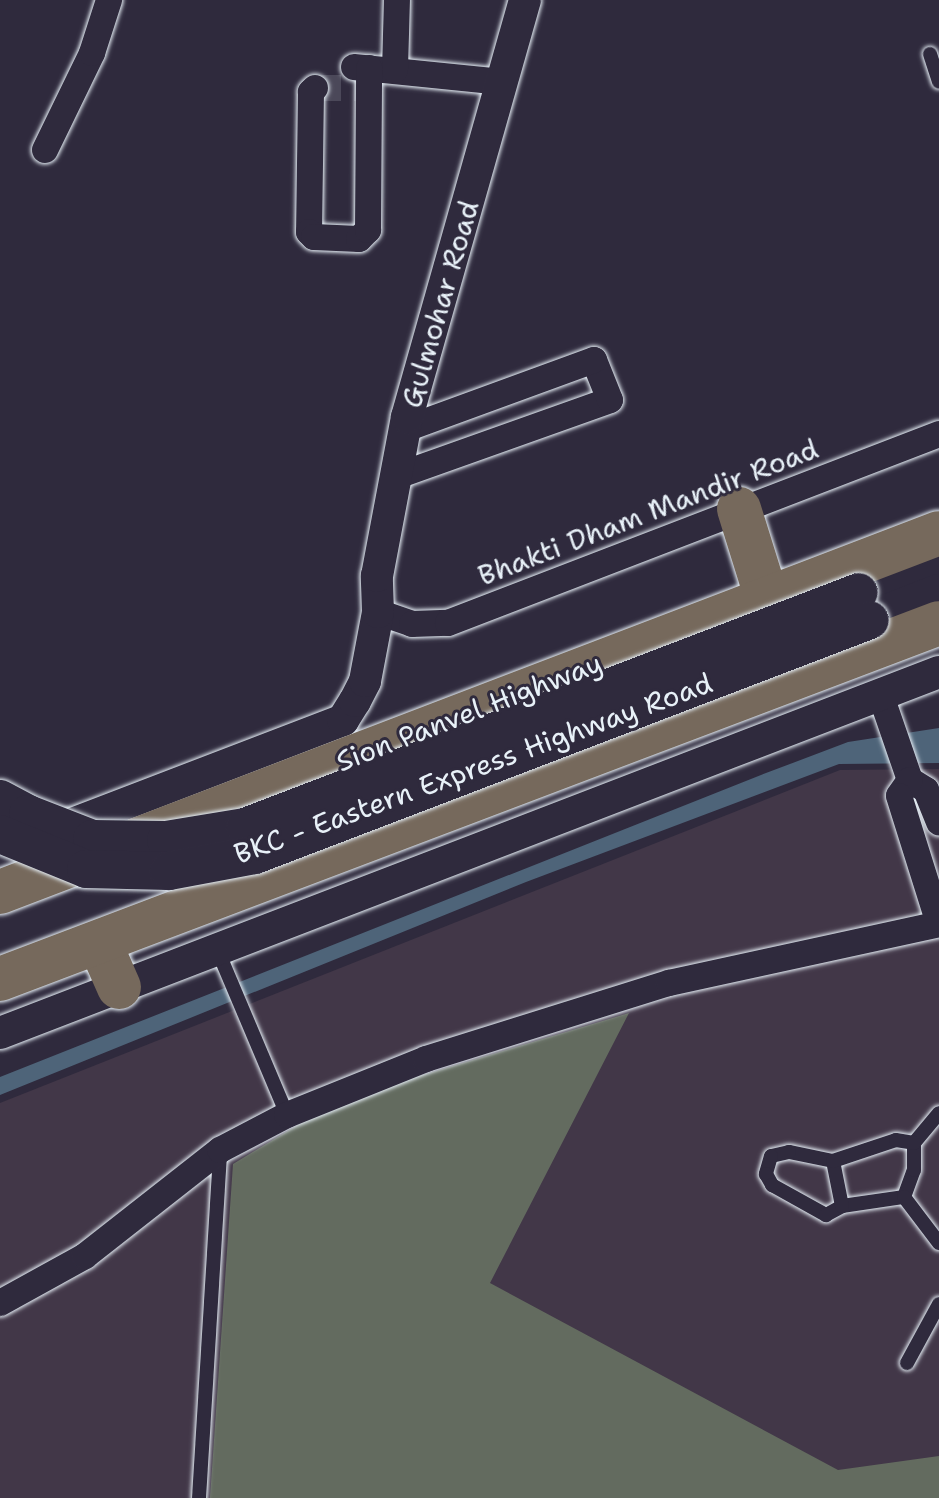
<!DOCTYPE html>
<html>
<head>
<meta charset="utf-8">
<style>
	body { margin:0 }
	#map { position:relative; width:939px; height:1498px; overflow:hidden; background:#2f2a3d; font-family:"Shantell Sans",sans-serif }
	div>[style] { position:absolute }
	.built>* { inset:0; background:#423748 }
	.green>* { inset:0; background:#636b5f }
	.water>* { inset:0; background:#4e6479 }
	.minor-tunnel>* { height:26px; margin-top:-13px; transform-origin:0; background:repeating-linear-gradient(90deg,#4b4859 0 26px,transparent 0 39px) }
	.roads { filter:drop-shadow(0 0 2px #e8f1f8) drop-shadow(0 0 2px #e8f1f8) }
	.service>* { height:14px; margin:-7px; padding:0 7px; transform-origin:7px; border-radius:7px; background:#2f2a3d }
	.minor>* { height:26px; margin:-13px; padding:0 13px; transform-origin:13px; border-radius:13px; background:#2f2a3d }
	.tertiary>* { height:32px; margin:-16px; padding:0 16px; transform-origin:16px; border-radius:16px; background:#2f2a3d }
	.secondary>* { height:38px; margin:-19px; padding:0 19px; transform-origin:19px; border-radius:19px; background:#2f2a3d }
	.trunk>* { height:44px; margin:-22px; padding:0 22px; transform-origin:22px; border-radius:22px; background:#76695c }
	.bridges { filter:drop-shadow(0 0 2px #e8f1f8) drop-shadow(0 0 2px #e8f1f8) }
	.secondary-bridge>* { height:38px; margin:-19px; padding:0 19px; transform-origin:19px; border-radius:19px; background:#2f2a3d }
	span { translate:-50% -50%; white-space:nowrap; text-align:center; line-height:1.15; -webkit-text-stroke:6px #2f2a3d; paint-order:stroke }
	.street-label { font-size:28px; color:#e8f1f8 }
</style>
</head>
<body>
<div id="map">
	<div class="built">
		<i style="clip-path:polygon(939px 769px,939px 1498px,0 1498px,0 1103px,840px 770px)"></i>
	</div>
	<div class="green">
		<i style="clip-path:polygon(629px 1013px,490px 1283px,838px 1470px,939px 1456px,939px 1498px,210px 1498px,233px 1164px,339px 1100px)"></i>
	</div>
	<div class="water">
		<i style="clip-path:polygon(939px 728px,939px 763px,839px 764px,526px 882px,0 1095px,0 1077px,761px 775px,848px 742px)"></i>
	</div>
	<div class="minor-tunnel">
		<i style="left:315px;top:88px;width:46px"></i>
	</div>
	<div class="roads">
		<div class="service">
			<i style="left:930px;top:54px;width:29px;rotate:72deg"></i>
			<i style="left:217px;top:949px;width:180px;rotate:67.1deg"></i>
			<i style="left:833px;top:1161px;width:45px;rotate:-168.4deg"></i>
			<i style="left:789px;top:1152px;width:18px;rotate:167deg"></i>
			<i style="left:771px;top:1156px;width:19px;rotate:106deg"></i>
			<i style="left:766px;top:1174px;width:13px;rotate:61deg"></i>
			<i style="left:772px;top:1185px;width:62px;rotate:29.1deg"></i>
			<i style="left:826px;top:1215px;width:18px;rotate:-29deg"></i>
			<i style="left:842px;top:1206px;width:63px;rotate:-8.3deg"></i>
			<i style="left:904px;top:1197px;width:29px;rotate:-70deg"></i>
			<i style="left:914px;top:1170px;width:27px;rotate:-90deg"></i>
			<i style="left:914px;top:1143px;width:39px;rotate:-50deg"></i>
			<i style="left:904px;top:1197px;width:58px;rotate:52.7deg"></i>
			<i style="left:842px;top:1206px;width:46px;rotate:-101.3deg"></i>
			<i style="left:833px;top:1161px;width:66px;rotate:-18.4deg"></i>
			<i style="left:896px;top:1140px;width:18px;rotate:9deg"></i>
			<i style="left:907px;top:1363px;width:67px;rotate:-61.5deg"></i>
			<i style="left:199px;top:1498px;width:348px;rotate:-86.5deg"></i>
		</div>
		<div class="minor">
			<i style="left:354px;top:67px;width:149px;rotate:5.8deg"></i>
			<i style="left:395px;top:70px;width:70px;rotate:-88.4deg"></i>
			<i style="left:315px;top:88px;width:6px;rotate:135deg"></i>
			<i style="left:311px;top:92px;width:140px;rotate:90.8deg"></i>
			<i style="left:309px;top:232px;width:7px;rotate:45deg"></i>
			<i style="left:314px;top:237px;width:45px;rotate:2.5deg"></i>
			<i style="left:359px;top:239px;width:13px;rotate:-45deg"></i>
			<i style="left:368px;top:230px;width:162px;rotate:-89.6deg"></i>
			<i style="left:45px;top:150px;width:108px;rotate:-64.1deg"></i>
			<i style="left:92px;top:53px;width:56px;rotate:-72.2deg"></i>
			<i style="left:397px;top:476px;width:226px;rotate:-19.6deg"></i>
			<i style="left:610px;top:400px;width:43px;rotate:-111.8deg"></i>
			<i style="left:594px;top:360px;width:201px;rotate:159.9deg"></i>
			<i style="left:378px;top:612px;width:36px;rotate:19deg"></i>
			<i style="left:412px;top:624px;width:36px;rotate:-2deg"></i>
			<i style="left:448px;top:623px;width:526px;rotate:-21.05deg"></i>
			<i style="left:880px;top:693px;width:92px;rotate:71deg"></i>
			<i style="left:910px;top:780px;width:19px;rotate:32deg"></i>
			<i style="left:926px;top:790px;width:35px;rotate:68deg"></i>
			<i style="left:910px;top:780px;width:19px;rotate:125deg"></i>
			<i style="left:899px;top:796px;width:134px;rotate:72.6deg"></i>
			<i style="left:0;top:1303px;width:97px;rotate:-28.9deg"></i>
			<i style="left:85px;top:1256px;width:172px;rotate:-38.1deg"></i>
			<i style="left:220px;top:1150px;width:76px;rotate:-27.6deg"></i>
			<i style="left:287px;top:1115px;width:150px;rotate:-21.9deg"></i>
			<i style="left:426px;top:1059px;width:255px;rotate:-17.4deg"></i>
			<i style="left:669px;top:983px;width:276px;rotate:-12.3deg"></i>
		</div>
		<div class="tertiary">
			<i style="left:49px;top:833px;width:315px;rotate:-21deg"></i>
			<i style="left:343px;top:720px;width:22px;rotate:-58deg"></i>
			<i style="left:355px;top:701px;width:22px;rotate:-63deg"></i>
			<i style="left:365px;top:681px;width:70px;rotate:-79.3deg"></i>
			<i style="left:378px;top:612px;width:36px;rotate:-92deg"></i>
			<i style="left:377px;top:576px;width:162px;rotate:-79.3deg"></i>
			<i style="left:407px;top:417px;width:433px;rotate:-74.2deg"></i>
			<i style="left:0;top:1033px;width:1006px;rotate:-21.03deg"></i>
		</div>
		<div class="secondary">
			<i style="left:859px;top:592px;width:86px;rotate:-21.2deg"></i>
			<i style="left:870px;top:620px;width:74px;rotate:-21.4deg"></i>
		</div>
		<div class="trunk">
			<i style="left:739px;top:509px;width:94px;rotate:72.7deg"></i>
			<i style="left:0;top:892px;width:1005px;rotate:-20.92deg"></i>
			<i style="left:100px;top:944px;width:47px;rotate:66.2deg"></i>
			<i style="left:0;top:979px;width:1004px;rotate:-20.76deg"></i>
		</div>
	</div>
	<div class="bridges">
		<div class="secondary-bridge">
			<i style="left:0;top:799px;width:32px;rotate:28deg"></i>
			<i style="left:28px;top:814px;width:69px;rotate:21.3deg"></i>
			<i style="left:92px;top:839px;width:74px;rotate:0.8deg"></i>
			<i style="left:166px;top:840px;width:80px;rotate:-9.3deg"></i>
			<i style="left:245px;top:827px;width:657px;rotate:-20.94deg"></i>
			<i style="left:0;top:834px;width:93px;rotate:22.1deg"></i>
			<i style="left:86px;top:869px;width:83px;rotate:1.4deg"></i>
			<i style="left:169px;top:871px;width:87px;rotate:-10.5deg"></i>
			<i style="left:255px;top:855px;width:658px;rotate:-20.91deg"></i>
		</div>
	</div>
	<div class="street-label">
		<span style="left:440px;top:304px;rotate:-74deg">Gulmohar Road</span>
		<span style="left:648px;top:512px;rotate:-21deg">Bhakti Dham Mandir Road</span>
		<span style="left:469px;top:712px;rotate:-21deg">Sion Panvel Highway</span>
		<span style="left:473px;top:768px;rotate:-20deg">BKC - Eastern Express Highway Road</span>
	</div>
</div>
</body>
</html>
